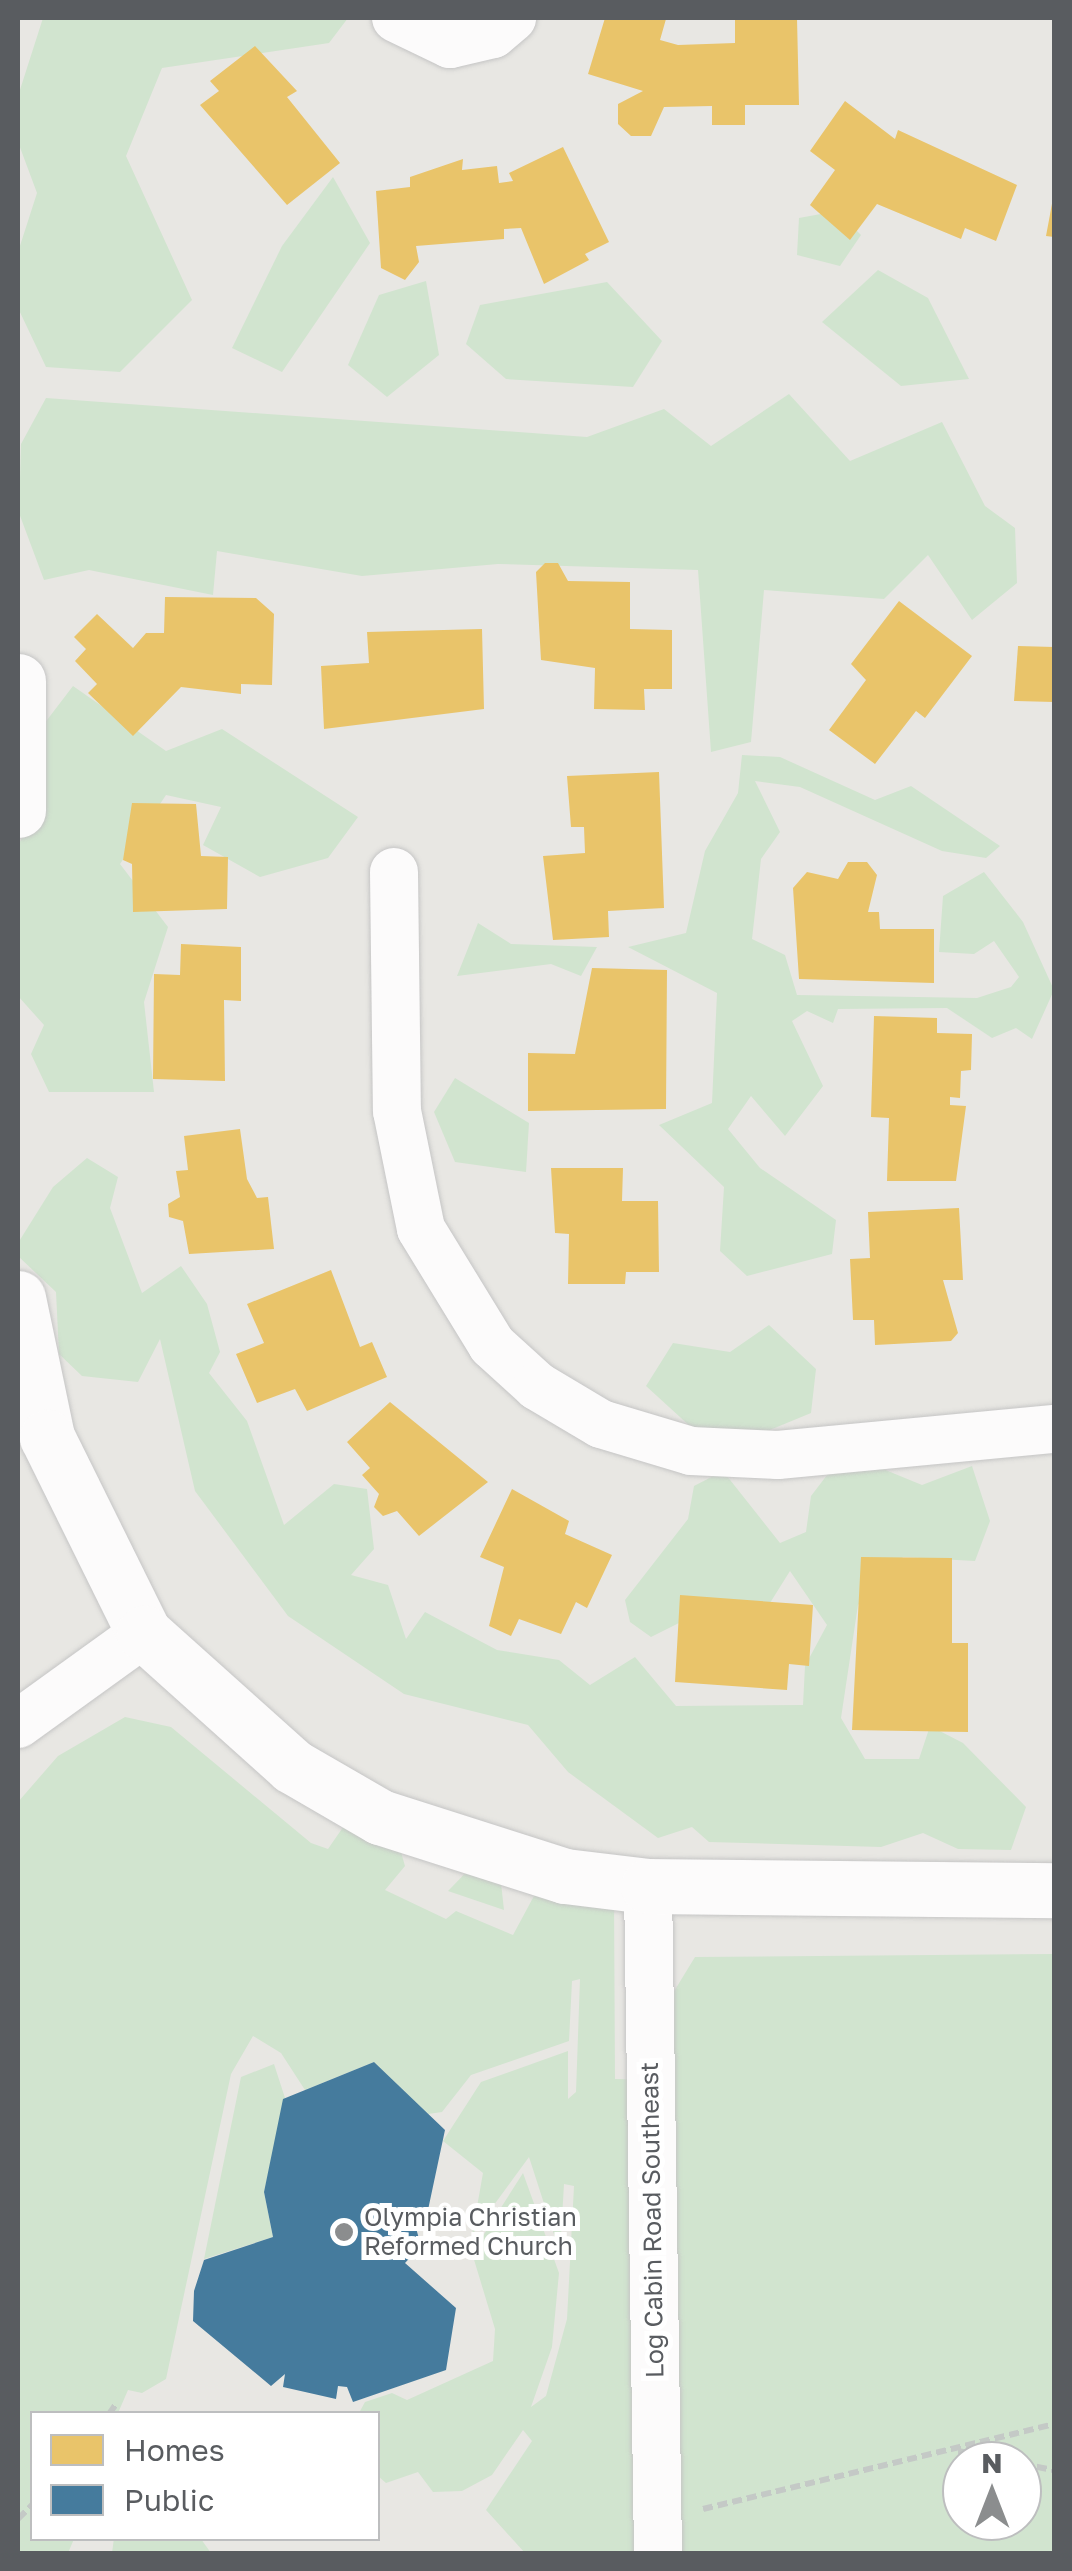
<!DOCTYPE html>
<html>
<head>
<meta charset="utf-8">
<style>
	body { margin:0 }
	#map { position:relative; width:1072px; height:2571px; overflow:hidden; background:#e8e7e3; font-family:"Golos Text",sans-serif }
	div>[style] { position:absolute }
	.green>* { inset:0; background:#d1e4cf }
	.homes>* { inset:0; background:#e9c46a }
	.public>* { inset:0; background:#457b9d }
	.path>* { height:6px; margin-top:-3px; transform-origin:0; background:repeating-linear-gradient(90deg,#c4c9c6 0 10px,transparent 0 15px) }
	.roads { filter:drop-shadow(0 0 2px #c5c5c5) drop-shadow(0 0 2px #c5c5c5) }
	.minor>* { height:48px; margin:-24px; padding:0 24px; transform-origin:24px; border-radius:24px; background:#fcfbfb }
	.tertiary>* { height:55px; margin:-27.5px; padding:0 27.5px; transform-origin:27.5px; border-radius:27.5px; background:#fcfbfb }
	.dots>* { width:28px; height:28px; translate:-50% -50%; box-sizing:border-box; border:5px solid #fff; border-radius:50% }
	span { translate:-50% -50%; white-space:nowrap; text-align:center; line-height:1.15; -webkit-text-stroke:10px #fff; paint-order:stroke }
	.poi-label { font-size:25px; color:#595c60 }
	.left { translate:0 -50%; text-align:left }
	.street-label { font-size:25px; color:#595c60 }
	.frame { position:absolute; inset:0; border:20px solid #595c60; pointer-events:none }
	.legend { position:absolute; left:30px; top:2411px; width:350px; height:130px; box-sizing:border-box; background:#fff; border:2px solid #bdbebf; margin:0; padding:12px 18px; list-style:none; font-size:30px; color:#595c60 }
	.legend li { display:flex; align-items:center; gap:20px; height:50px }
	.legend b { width:50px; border:2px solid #bdbebf }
	.north { position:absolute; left:942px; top:2441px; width:100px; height:100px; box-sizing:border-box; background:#fff; border:2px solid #bdbebf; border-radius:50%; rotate:0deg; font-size:28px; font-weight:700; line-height:40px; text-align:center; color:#595c60 }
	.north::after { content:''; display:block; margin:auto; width:35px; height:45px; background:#8b8d8e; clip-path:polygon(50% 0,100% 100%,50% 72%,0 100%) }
</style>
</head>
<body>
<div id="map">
	<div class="green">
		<i style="clip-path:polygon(43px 18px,348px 18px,329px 43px,162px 68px,126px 156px,192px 300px,120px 372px,46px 367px,18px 308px,18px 252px,37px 193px,18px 142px,18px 96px)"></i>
		<i style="clip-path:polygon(333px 177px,370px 243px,282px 372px,232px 348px,282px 246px)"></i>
		<i style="clip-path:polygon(837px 211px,861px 235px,840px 266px,797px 255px,799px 218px)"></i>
		<i style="clip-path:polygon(878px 270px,928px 298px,969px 379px,901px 386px,822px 322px)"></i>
		<i style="clip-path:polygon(426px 281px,439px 355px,387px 397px,348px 365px,379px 295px)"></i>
		<i style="clip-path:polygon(607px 282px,662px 341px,633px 387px,506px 379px,466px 344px,480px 305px)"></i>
		<i style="clip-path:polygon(789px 394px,850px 461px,942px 422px,985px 506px,1015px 528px,1017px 583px,972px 620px,928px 555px,884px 599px,764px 590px,751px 742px,711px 752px,698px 570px,498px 564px,362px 576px,217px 551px,213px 595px,89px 570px,44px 580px,19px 513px,21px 444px,46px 398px,587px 437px,664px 409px,711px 446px)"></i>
		<i style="clip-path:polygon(73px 686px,166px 751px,222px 729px,358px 817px,328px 858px,260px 877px,203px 845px,221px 807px,166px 795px,120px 864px,168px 927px,144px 1002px,154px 1092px,49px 1092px,31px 1054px,44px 1025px,18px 996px,18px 845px,34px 817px,18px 758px)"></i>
		<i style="clip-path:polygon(742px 755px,780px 757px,875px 800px,911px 786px,1000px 846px,986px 858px,942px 851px,800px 787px,755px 781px,780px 832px,761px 859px,752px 939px,785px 955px,797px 995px,977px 998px,1011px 987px,1019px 977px,994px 941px,974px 954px,939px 952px,943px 896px,984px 872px,1023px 922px,1054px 990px,1032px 1039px,1016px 1028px,992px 1038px,947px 1008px,838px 1009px,833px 1023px,807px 1011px,792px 1021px,823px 1086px,785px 1136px,751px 1096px,728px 1129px,760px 1168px,836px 1220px,832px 1254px,747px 1276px,720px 1251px,724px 1187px,659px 1125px,712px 1103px,717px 993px,628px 947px,686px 933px,705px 851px,738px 793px)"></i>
		<i style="clip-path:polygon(478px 923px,511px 944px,597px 947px,581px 976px,551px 964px,457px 976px)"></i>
		<i style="clip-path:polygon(455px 1078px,529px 1123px,526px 1172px,455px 1162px,434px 1112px)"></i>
		<i style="clip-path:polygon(87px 1158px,118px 1177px,110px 1208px,142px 1293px,181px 1266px,207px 1304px,220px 1352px,209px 1373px,247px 1421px,284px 1525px,334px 1484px,367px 1489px,374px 1549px,351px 1575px,388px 1585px,406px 1639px,425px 1612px,497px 1650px,559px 1660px,590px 1685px,635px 1657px,676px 1706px,803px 1705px,805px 1666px,827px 1625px,790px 1571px,760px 1619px,679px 1623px,651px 1637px,630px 1622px,625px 1600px,688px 1519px,694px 1486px,723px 1471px,780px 1543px,806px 1532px,811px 1496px,844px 1453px,922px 1485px,972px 1466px,990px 1521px,975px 1561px,903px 1557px,858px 1605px,841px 1718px,865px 1759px,919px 1759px,930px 1726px,963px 1743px,1026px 1807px,1011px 1850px,958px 1849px,923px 1833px,881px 1847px,709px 1842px,692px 1827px,658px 1838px,568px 1772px,528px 1725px,404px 1694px,288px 1616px,195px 1491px,160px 1339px,138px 1382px,82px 1376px,59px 1354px,56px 1292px,18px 1256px,18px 1243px,53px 1187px)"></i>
		<i style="clip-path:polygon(769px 1325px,816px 1369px,811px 1413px,765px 1432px,692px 1428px,646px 1386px,673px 1343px,730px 1352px)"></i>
		<i style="clip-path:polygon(evenodd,125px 1717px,171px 1727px,311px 1843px,328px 1849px,357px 1807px,393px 1824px,405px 1866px,385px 1890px,446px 1919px,456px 1911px,513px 1935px,542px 1881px,614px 1897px,615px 2079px,669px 2080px,673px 1993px,695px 1957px,1054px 1954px,1054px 2553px,525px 2553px,486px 2510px,532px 2441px,523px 2430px,492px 2475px,462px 2491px,433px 2492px,418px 2472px,386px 2483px,378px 2476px,378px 2414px,359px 2413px,365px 2402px,392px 2393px,407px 2400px,493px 2361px,495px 2329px,472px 2253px,523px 2173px,559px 2273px,552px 2347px,531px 2407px,546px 2396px,567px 2319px,574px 2186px,564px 2184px,560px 2253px,529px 2157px,472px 2235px,483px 2173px,443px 2141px,481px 2082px,568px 2051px,568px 2099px,576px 2092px,580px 1979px,572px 1981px,569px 2041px,471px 2075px,442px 2112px,428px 2114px,374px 2062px,305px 2090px,281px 2053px,253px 2036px,231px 2074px,166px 2379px,142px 2393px,128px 2390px,118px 2413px,32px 2414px,32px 2538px,74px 2539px,68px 2553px,18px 2553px,18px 1802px,58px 1756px,125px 1717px,962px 2461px,1022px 2461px,1022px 2521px,962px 2521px,962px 2461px)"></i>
		<i style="clip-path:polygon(479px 1859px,501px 1883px,504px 1910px,448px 1891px)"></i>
		<i style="clip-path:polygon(274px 2064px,285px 2098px,264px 2192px,273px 2237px,204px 2259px,241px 2077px)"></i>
		<i style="clip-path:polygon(114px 2538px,201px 2539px,211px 2553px,112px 2553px)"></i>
	</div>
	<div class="homes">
		<i style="clip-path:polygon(605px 18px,666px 19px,660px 40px,678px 45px,735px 43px,735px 18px,797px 18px,799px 105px,745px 105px,745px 125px,712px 125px,712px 106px,664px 107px,651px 136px,631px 136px,618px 124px,618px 104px,643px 91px,588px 74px)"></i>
		<i style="clip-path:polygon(255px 46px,297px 91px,287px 97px,340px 163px,287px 205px,200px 105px,219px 91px,210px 81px)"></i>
		<i style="clip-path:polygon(845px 101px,895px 139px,898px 130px,1017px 185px,996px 241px,965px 228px,961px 239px,877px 204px,850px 240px,810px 205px,835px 170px,810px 151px)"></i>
		<i style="clip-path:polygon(563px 147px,609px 242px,585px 254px,589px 260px,544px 284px,521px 228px,504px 229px,504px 239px,416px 246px,419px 262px,405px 280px,381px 268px,376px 191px,410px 187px,410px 177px,463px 159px,462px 170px,497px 166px,499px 183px,513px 181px,509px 173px)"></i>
		<i style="clip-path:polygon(1054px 193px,1054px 237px,1046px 236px)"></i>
		<i style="clip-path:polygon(545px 563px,558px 563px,568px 581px,630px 582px,630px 629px,672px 630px,672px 689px,644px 689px,645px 710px,594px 709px,595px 668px,541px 660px,536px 572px)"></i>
		<i style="clip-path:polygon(165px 597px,256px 598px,274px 614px,272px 685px,241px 684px,241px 694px,181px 687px,133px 736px,88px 693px,97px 684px,75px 661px,86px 649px,74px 637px,97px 614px,133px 648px,146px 633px,164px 633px)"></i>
		<i style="clip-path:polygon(899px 601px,972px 656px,925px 718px,916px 711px,875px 764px,829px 730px,866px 680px,851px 664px)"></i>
		<i style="clip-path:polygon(482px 629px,484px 709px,324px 729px,321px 666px,369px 663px,367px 632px)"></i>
		<i style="clip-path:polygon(1018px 646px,1054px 647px,1054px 702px,1014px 701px)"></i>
		<i style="clip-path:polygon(659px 772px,664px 908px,608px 911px,609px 937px,553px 940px,543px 856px,585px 853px,584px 827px,571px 827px,567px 776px)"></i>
		<i style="clip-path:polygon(132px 803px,196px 804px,201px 856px,228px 857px,227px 909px,133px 912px,132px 864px,123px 860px)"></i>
		<i style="clip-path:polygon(848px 862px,867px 862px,877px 875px,868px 912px,879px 912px,880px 929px,934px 929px,934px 983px,799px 979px,793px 888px,807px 872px,838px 879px)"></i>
		<i style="clip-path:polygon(181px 944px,241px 947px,241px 1001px,224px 1000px,225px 1081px,153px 1079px,154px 974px,180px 975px)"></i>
		<i style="clip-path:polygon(592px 968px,667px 970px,666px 1109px,528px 1111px,528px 1053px,575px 1054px)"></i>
		<i style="clip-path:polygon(874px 1016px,937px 1018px,937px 1033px,972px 1034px,971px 1070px,961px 1071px,960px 1098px,950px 1097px,950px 1105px,966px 1106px,956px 1181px,887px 1181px,889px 1118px,871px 1117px)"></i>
		<i style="clip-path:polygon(240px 1129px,247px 1179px,257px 1198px,268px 1197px,274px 1249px,189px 1254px,183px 1221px,169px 1217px,168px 1204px,180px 1197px,176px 1171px,188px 1170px,184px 1136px)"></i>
		<i style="clip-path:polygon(551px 1168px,623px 1168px,622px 1201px,658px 1201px,659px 1272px,626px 1272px,625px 1284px,568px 1284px,569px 1234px,555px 1233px)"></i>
		<i style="clip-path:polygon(959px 1208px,963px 1280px,943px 1280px,958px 1333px,951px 1341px,875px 1345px,874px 1320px,853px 1320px,850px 1259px,870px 1258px,868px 1212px)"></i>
		<i style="clip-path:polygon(331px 1270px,360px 1347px,372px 1342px,387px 1377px,307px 1411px,295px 1389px,257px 1403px,236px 1354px,264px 1343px,247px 1304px)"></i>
		<i style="clip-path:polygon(390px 1402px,488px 1482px,419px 1536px,397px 1511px,383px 1516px,374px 1507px,379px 1494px,362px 1475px,370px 1468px,347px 1442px)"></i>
		<i style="clip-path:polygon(512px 1489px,569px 1521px,565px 1534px,612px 1555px,587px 1608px,576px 1602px,561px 1634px,519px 1619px,511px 1636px,489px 1626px,504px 1567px,480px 1557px)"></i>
		<i style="clip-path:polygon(861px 1557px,952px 1558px,952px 1643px,968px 1643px,968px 1732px,852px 1730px)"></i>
		<i style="clip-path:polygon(680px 1595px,813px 1605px,809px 1666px,789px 1664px,787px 1690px,675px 1682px)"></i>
	</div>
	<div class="public">
		<i style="clip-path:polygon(374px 2062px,445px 2130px,425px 2224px,416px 2228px,421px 2246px,405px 2263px,456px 2308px,446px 2370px,353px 2402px,347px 2387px,338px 2386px,336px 2399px,283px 2387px,285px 2374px,271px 2386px,193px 2321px,194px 2291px,204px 2260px,273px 2237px,264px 2192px,283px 2099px)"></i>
	</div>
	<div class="path">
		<i style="left:109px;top:2414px;width:12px;rotate:-55deg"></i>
		<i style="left:958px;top:2451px;width:52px;rotate:11.1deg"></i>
		<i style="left:1022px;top:2464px;width:33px;rotate:11deg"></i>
		<i style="left:703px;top:2509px;width:361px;rotate:-13.6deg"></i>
		<i style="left:18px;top:2519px;width:20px;rotate:-45deg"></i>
	</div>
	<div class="roads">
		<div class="minor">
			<i style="left:396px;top:18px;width:60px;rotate:25.7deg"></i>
			<i style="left:450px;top:44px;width:44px;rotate:-13.1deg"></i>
			<i style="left:493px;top:34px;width:25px;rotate:-40deg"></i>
			<i style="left:394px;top:872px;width:239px;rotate:89.3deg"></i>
			<i style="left:397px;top:1111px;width:120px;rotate:78.5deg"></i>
			<i style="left:421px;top:1229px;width:136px;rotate:58.5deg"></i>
			<i style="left:492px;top:1345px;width:61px;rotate:42.3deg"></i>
			<i style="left:537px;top:1386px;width:74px;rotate:30.7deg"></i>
			<i style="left:601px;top:1424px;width:94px;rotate:16.7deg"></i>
			<i style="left:691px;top:1451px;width:87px;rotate:2.6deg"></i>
			<i style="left:778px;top:1455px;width:277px;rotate:-5.4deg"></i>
			<i style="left:18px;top:1724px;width:155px;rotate:-35.8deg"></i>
			<i style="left:648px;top:1886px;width:668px;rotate:89.14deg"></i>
		</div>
		<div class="tertiary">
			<i style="left:18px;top:681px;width:129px;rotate:90deg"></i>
			<i style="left:18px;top:1298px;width:142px;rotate:78.2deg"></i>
			<i style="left:47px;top:1437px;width:219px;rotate:63.7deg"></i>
			<i style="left:144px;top:1633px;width:199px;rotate:41.9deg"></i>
			<i style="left:292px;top:1766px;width:102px;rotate:30.1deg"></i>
			<i style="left:380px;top:1817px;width:194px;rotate:17.7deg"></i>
			<i style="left:565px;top:1876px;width:84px;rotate:6.9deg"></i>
			<i style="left:648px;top:1886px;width:406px;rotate:0.6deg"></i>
		</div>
	</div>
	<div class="dots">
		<i style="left:344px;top:2232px;background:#8b8d8e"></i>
	</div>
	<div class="poi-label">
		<span class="left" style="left:364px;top:2232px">Olympia Christian<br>Reformed Church</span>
	</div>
	<div class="street-label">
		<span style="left:652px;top:2220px;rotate:-91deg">Log Cabin Road Southeast</span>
	</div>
	<div class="frame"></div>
	<ul class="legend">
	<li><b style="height:28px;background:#e9c46a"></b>Homes</li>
	<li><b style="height:28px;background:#457b9d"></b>Public</li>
	</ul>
	<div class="north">N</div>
</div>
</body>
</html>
